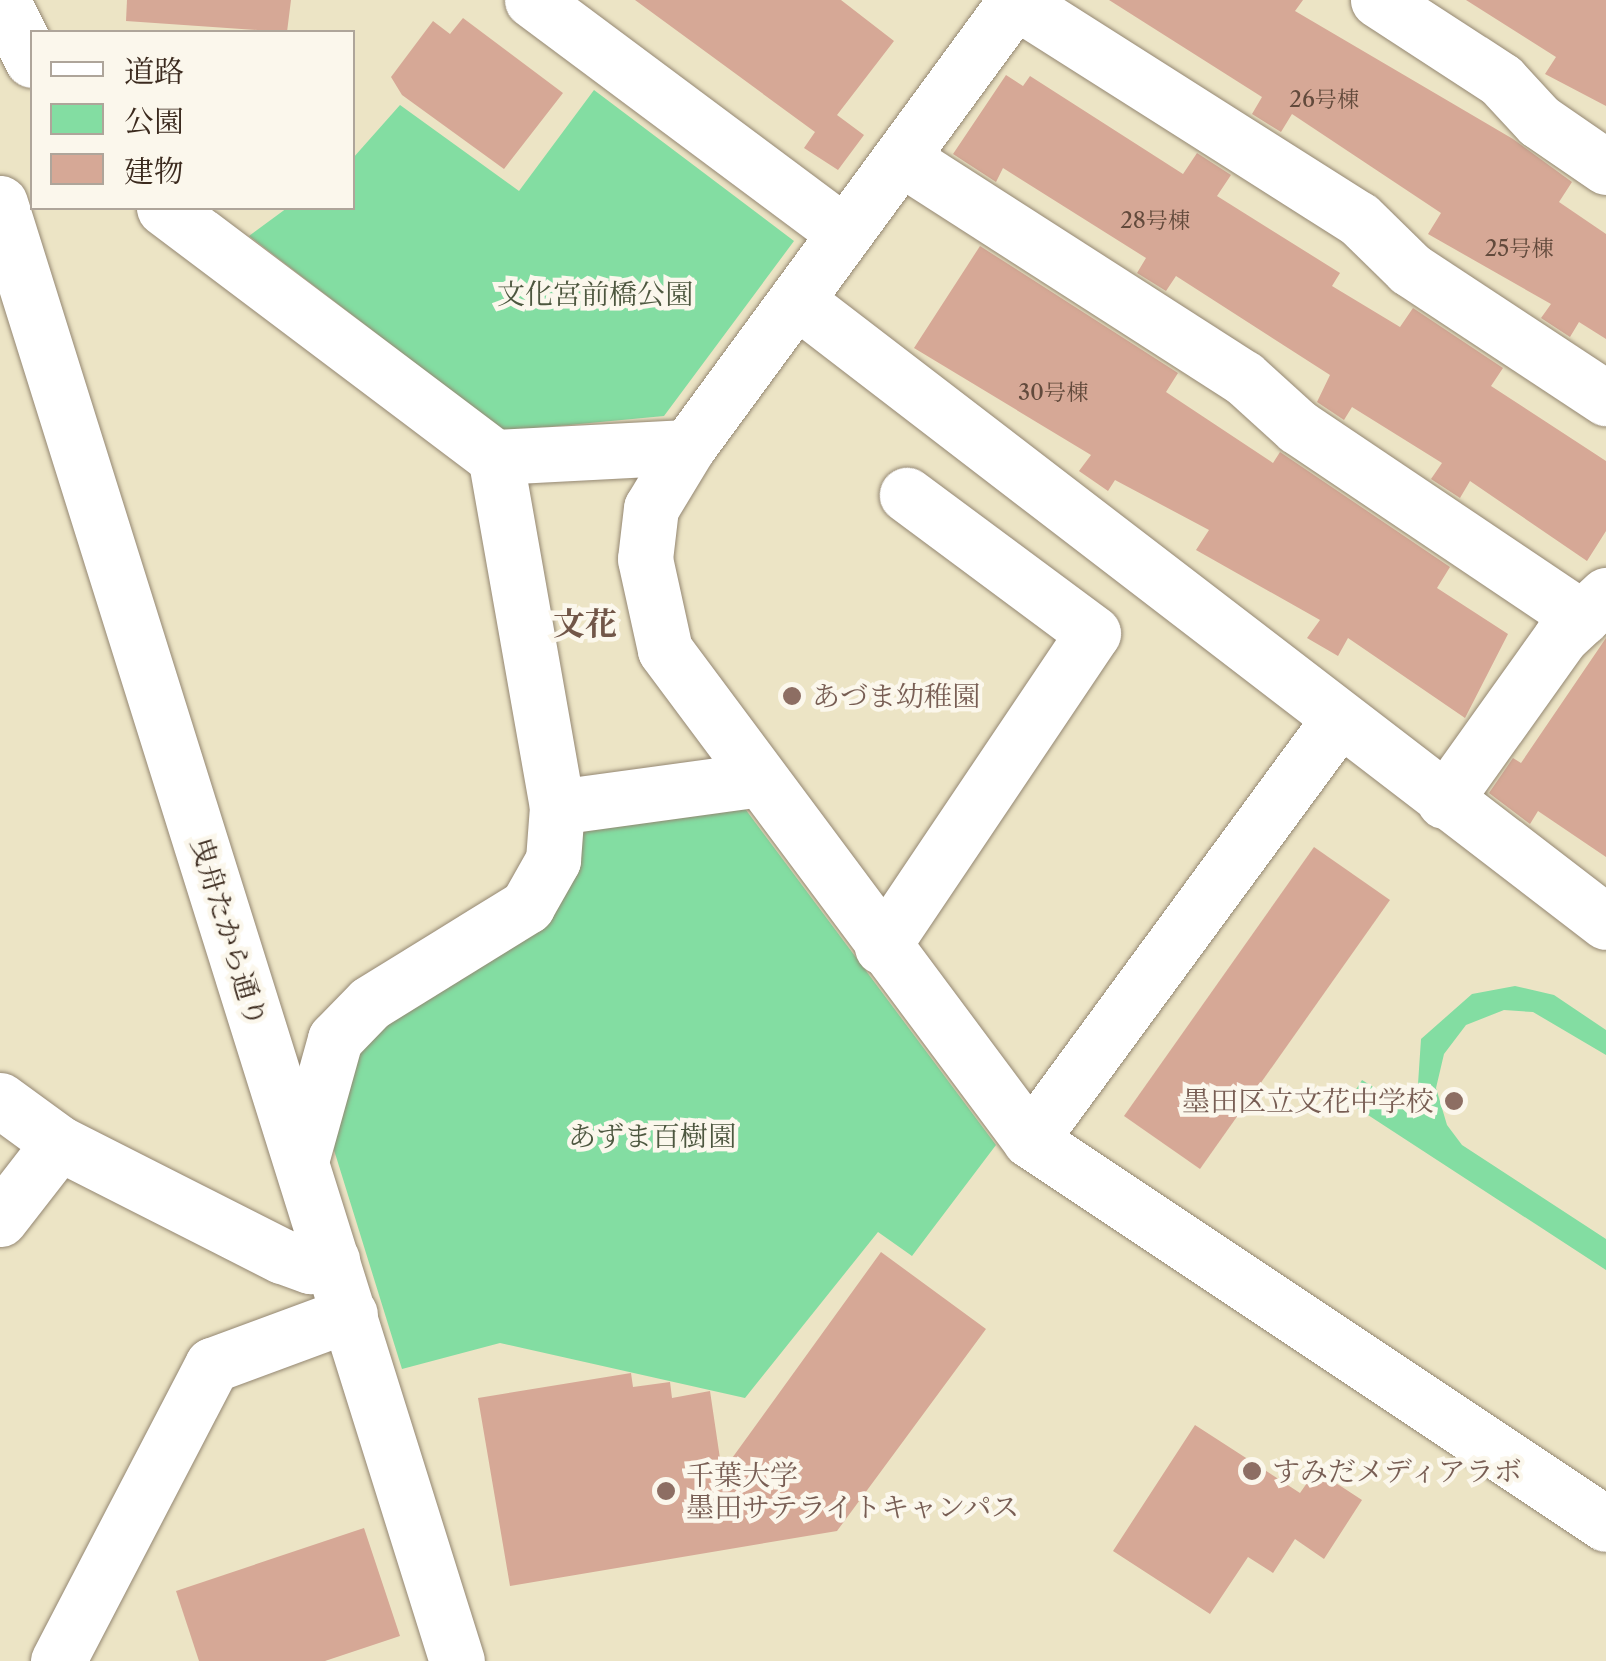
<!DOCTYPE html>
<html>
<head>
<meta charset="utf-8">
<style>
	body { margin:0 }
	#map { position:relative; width:1606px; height:1661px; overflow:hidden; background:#ece4c5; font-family:"Libre Caslon Text","Noto Serif JP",serif }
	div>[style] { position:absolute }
	.green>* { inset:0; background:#83dda2 }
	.building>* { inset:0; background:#d6a896 }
	.roads { filter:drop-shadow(0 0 2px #948772) drop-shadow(0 0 2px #948772) }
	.minor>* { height:55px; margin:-27.5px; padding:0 27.5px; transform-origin:27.5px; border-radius:27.5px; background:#fff }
	.dots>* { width:28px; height:28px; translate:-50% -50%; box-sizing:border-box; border:5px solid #fbf7ec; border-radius:50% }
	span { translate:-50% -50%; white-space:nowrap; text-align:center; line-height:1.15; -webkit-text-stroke:9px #fbf7ec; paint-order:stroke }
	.number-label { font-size:22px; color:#624a3c }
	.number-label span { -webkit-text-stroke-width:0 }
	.park-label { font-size:28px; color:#4d573f }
	.education-label { font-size:28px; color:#785e54 }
	.left { translate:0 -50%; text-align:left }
	.right { translate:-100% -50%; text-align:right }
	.street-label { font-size:28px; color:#3b2a1e }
	.quarter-label { font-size:32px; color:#715648; font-weight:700 }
	.legend { position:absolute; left:30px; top:30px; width:325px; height:180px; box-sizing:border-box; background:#fbf7ec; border:2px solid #aea59a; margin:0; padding:12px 18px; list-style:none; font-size:30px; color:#3b2a1e }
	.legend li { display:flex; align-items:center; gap:20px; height:50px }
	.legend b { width:50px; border:2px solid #aea59a }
</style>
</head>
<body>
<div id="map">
	<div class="green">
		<i style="clip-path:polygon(594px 90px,794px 241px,664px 416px,504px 431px,249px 236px,287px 208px,352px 208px,353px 158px,400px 105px,519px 191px)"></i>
		<i style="clip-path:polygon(743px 806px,996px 1145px,912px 1256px,878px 1232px,745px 1398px,500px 1343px,402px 1369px,334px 1150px,341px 1072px,394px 1017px,537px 926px,565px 827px)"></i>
		<i style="clip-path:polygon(1515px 986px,1554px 995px,1606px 1030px,1606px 1055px,1533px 1012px,1504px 1010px,1466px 1025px,1444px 1054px,1436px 1088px,1447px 1125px,1462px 1145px,1606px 1239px,1606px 1270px,1348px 1102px,1362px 1080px,1416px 1114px,1421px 1039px,1472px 994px)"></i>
	</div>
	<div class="building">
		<i style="clip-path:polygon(127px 0,291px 0,287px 32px,126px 21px)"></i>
		<i style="clip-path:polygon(635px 0,841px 0,894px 41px,837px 115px,864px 135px,838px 170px,804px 148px,815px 132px)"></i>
		<i style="clip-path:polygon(1109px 0,1303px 0,1295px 11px,1513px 139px,1572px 182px,1559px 202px,1606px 234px,1606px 339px,1579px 322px,1570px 337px,1541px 318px,1551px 304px,1428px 234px,1441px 213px,1292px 114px,1281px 132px,1252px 114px,1262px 97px)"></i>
		<i style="clip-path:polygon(1466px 0,1606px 0,1606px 106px,1545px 74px,1556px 57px)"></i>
		<i style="clip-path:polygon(463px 18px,563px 93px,504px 169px,402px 95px,391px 77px,433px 21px,450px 34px)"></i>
		<i style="clip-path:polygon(1006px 75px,1023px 86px,1030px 76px,1183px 174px,1197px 153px,1231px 175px,1217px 196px,1340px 273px,1332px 286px,1400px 327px,1413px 308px,1503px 368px,1491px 386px,1606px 461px,1606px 531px,1587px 561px,1470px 481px,1460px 498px,1431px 479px,1442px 463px,1352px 407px,1344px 420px,1317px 402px,1330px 375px,1176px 276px,1166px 291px,1137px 273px,1146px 258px,1003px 168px,996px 182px,953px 154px)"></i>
		<i style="clip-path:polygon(980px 246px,1178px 373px,1166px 392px,1273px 463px,1280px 452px,1450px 567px,1437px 588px,1508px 634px,1465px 718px,1348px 638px,1338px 656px,1307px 638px,1320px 620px,1196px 550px,1209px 530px,1115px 480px,1108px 491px,1079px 471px,1091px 455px,914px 348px)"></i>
		<i style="clip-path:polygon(1606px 638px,1606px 857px,1538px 811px,1530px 824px,1489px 793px,1513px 758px,1521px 763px)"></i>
		<i style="clip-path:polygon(1314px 847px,1390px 900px,1200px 1169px,1124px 1116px)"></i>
		<i style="clip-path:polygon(881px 1252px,986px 1329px,837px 1531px,510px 1586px,478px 1398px,631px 1373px,633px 1387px,670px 1382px,672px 1398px,710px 1391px,722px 1472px)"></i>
		<i style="clip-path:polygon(1195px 1425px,1300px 1493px,1316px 1470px,1362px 1500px,1324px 1559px,1295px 1539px,1273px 1573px,1248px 1557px,1210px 1614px,1113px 1551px)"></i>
		<i style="clip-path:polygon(364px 1528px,400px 1636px,325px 1661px,199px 1661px,176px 1591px)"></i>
	</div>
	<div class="roads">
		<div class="minor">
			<i style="left:2px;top:0;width:67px;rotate:63.4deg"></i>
			<i style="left:532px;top:0;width:390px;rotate:36.7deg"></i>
			<i style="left:1378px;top:0;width:147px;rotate:33deg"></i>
			<i style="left:1501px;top:80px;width:56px;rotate:47.2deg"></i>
			<i style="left:1539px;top:121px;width:81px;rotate:34.5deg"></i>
			<i style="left:1015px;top:1px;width:407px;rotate:32.4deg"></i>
			<i style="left:1359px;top:219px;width:71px;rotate:44.4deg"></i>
			<i style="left:1410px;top:269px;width:235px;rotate:33.4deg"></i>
			<i style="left:901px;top:158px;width:407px;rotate:32.7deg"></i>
			<i style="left:1244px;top:378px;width:73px;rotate:42.2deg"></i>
			<i style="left:1298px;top:427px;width:342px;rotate:33.9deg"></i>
			<i style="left:0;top:203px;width:1528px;rotate:72.6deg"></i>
			<i style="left:164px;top:208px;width:414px;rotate:37deg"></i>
			<i style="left:495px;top:457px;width:193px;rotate:-3deg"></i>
			<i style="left:688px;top:447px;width:554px;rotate:-53.73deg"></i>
			<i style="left:796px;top:300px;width:1021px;rotate:37.52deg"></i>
			<i style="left:688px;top:447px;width:71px;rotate:121.2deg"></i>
			<i style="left:651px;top:508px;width:51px;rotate:96.7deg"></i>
			<i style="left:645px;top:559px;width:93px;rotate:77.6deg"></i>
			<i style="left:665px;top:650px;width:611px;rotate:53.32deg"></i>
			<i style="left:1030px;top:1140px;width:692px;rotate:33.69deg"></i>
			<i style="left:1444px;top:801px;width:201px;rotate:-54.5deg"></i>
			<i style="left:1561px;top:637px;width:62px;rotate:-43deg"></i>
			<i style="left:557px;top:807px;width:200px;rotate:-7.8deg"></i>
			<i style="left:882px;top:947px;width:378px;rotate:-56.1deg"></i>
			<i style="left:1093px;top:633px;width:232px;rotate:-143.4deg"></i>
			<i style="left:0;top:1100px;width:73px;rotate:36.1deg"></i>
			<i style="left:59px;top:1143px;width:250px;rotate:26.9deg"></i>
			<i style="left:282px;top:1256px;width:30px;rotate:20deg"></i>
			<i style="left:310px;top:1266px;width:23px;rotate:-15deg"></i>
			<i style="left:1030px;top:1140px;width:522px;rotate:-53.72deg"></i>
			<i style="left:301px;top:1161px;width:127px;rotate:-74.4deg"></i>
			<i style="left:335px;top:1039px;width:50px;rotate:-45.8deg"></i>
			<i style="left:370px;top:1003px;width:185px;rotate:-31.7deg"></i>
			<i style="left:527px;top:906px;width:53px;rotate:-60.5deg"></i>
			<i style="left:553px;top:860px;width:53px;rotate:-85.7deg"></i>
			<i style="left:557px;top:807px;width:355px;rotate:-100deg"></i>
			<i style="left:0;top:1219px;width:96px;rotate:-52.2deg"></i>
			<i style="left:58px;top:1661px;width:334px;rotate:-62.5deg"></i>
			<i style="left:212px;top:1365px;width:147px;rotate:-20.3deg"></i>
		</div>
	</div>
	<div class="dots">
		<i style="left:792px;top:696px;background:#8d6e63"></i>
		<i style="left:1454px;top:1101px;background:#8d6e63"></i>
		<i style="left:1252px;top:1471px;background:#8d6e63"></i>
		<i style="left:666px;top:1491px;background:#8d6e63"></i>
	</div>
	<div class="number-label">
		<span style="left:1324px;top:100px">26号棟</span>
		<span style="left:1155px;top:221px">28号棟</span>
		<span style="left:1519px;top:249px">25号棟</span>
		<span style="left:1053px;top:393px">30号棟</span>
	</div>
	<div class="park-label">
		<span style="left:595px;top:294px">文化宮前橋公園</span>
		<span style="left:652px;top:1136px">あずま百樹園</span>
	</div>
	<div class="education-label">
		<span class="left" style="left:812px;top:696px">あづま幼稚園</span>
		<span class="right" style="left:1434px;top:1101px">墨田区立文花中学校</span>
		<span class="left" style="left:1272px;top:1471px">すみだメディアラボ</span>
		<span class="left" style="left:686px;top:1491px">千葉大学<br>墨田サテライトキャンパス</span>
	</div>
	<div class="street-label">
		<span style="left:229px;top:932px;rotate:73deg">曳舟たから通り</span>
	</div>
	<div class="quarter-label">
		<span style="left:585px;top:624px">文花</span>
	</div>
	<ul class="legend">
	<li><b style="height:12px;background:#fff"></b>道路</li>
	<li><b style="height:28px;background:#83dda2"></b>公園</li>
	<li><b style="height:28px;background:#d6a896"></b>建物</li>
	</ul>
</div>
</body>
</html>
